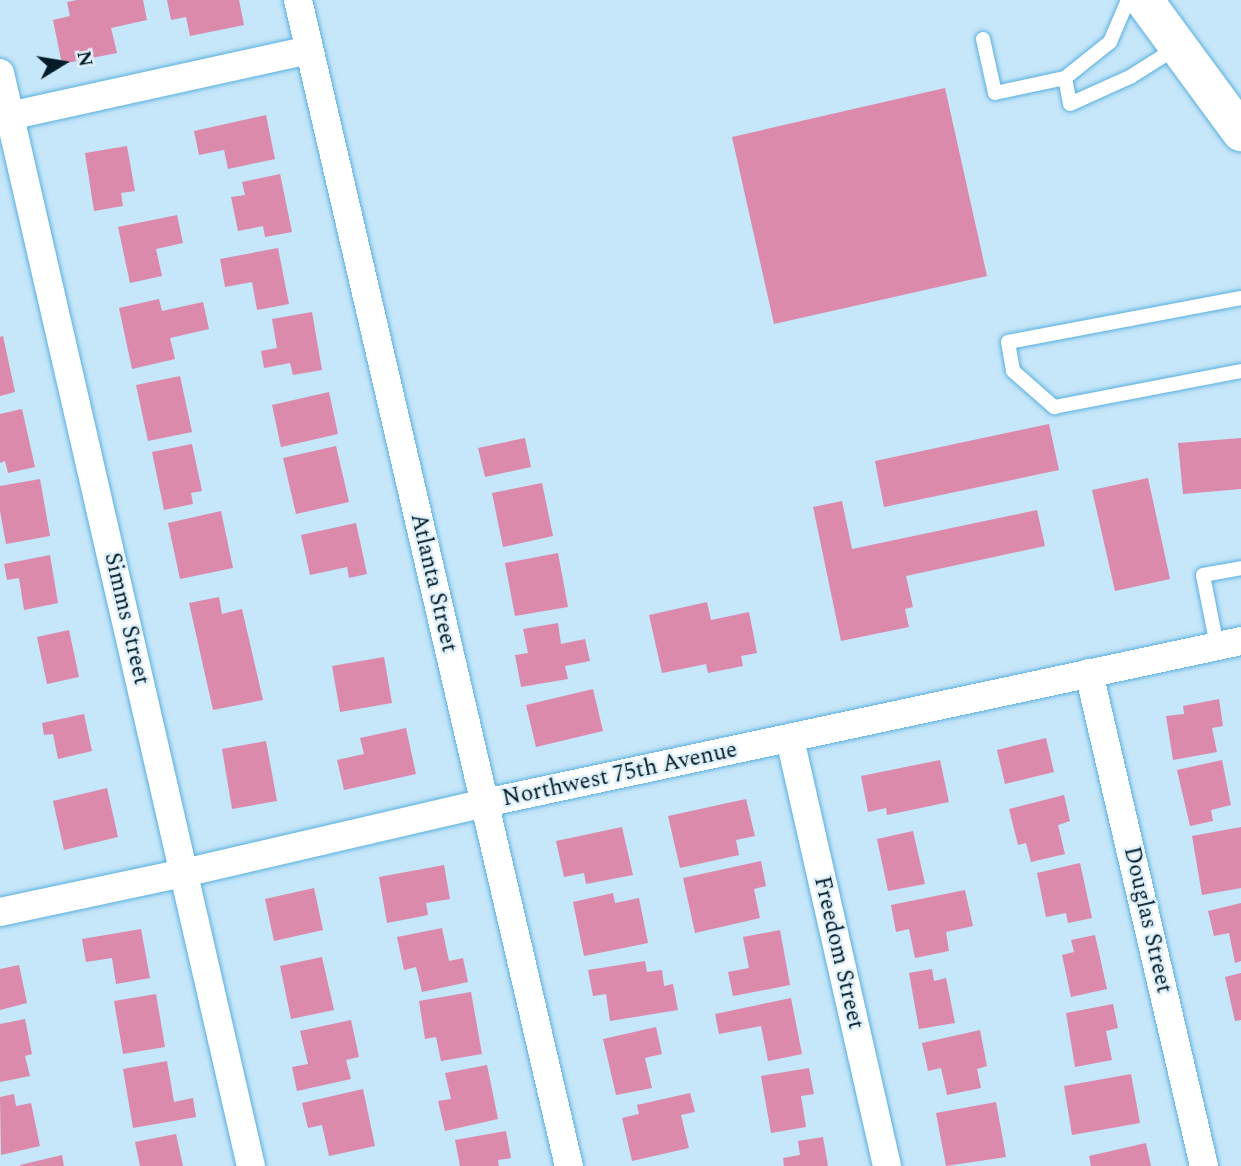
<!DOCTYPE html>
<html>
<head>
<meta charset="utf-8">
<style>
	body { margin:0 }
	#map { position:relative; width:1241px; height:1166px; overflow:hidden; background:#c6e6f9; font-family:Spectral,serif }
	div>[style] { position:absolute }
	.building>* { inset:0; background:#db8aac }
	.roads { filter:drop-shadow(0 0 2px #59b0dd) drop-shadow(0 0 2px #59b0dd) }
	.lane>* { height:14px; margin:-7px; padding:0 7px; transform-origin:7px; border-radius:7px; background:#fff }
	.street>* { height:28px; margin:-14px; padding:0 14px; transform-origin:14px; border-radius:14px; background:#fff }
	.secondary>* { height:38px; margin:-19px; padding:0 19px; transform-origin:19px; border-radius:19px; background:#fff }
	span { translate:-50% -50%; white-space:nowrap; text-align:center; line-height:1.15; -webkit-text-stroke:5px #e1f1fa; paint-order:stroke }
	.street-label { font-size:23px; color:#011b28 }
	.north { position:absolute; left:28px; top:28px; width:70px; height:70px; -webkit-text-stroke:5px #e1f1fa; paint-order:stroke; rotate:79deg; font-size:19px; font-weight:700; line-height:28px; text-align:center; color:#011b28 }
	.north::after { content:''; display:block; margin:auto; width:24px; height:32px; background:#011b28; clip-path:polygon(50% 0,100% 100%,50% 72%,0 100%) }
</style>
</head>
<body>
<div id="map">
	<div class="building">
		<i style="clip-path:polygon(77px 0,143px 0,147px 20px,111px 28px,117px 53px,62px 64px,53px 20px,70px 16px,67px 2px)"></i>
		<i style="clip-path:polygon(167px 0,239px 0,244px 25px,190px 36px,186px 17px,171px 20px)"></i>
		<i style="clip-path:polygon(945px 88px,987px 276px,774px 324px,732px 137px)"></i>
		<i style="clip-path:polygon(266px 115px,275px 159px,228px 169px,224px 150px,199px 155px,194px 131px)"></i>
		<i style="clip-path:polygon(127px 146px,135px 191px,121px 193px,123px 206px,94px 211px,85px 153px)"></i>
		<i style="clip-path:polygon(280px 174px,292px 232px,265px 237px,263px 226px,238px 231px,231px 197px,245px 195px,242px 182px)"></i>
		<i style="clip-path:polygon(177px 215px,183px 243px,156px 249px,162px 276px,130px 283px,118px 227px)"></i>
		<i style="clip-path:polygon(278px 248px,289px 304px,257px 310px,252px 282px,225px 287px,220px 259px)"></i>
		<i style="clip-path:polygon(159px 299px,162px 311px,203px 302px,209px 329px,170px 338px,175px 359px,132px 369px,119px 308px)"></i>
		<i style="clip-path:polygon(312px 312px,322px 370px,293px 375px,290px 363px,264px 368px,261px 351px,277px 348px,272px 319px)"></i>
		<i style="clip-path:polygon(3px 336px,15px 392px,0 396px,0 337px)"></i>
		<i style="clip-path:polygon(180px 376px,192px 432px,148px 441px,136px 385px)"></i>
		<i style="clip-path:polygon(329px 392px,338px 434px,281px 447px,272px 405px)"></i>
		<i style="clip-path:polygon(22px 409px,35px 467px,8px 473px,5px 461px,0 463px,0 414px)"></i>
		<i style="clip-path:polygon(1049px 424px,1059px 470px,884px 507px,875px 461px)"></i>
		<i style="clip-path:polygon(525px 438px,531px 467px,485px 477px,478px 448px)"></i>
		<i style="clip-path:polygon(1241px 438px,1241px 489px,1183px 494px,1178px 443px)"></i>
		<i style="clip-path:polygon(192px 444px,202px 491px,191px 493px,193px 504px,164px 510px,152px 452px)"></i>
		<i style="clip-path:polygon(336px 446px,349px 502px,296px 514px,283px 458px)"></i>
		<i style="clip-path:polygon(1148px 478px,1170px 579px,1115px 591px,1092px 490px)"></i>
		<i style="clip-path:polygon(40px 479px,50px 536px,6px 544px,0 511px,0 486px)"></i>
		<i style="clip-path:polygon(542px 483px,553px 536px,503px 547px,492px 493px)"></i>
		<i style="clip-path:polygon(842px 501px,852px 549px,1037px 510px,1045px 546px,906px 576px,913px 607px,905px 609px,909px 627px,841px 641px,813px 507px)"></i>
		<i style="clip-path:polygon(221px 511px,233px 568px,180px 579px,168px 523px)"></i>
		<i style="clip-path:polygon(356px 523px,367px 574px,349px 578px,347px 567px,310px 575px,301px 535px)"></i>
		<i style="clip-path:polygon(558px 553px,568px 607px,515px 616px,505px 563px)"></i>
		<i style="clip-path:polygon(50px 555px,58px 603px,24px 610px,19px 578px,7px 580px,4px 564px)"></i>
		<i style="clip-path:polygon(219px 597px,222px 614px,242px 609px,263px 700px,213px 710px,189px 603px)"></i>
		<i style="clip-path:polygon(707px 602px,711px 620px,749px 612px,757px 653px,741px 656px,743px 666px,708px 673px,706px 664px,662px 673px,649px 615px)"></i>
		<i style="clip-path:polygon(558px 623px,561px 644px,585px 639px,590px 661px,565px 666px,568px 679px,521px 687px,515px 655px,528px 653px,523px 629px)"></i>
		<i style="clip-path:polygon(69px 630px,79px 677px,47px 684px,37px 637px)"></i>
		<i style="clip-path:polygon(384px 657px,392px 703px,340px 712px,332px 666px)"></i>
		<i style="clip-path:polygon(593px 689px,603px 731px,536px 747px,526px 705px)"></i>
		<i style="clip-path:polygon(1219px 699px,1223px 726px,1212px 728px,1217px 752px,1173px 760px,1166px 716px,1184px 714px,1183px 706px)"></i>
		<i style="clip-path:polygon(84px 714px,92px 751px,58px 759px,53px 734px,44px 735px,42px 723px)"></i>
		<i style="clip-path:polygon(406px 728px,416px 774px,344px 790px,337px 760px,364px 754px,360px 738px)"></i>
		<i style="clip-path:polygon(1046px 738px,1054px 772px,1005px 784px,997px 750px)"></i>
		<i style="clip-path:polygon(266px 741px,277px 801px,232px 809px,222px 749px)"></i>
		<i style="clip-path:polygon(940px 760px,949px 802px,887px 815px,886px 808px,868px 812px,861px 776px)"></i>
		<i style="clip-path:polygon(1222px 760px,1231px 805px,1211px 810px,1213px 821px,1190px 826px,1177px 770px)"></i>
		<i style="clip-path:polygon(107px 788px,118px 837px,64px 850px,53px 801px)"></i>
		<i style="clip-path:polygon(1064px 795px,1070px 821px,1058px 825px,1065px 854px,1031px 862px,1026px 843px,1018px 845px,1009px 809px)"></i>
		<i style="clip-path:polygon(746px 799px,755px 836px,736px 840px,739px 855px,680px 868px,668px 816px)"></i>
		<i style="clip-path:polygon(622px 827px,633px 875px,586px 884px,584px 873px,564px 877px,556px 841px)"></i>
		<i style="clip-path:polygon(1241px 827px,1241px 888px,1202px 895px,1192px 836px)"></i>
		<i style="clip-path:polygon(913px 831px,925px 884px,888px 891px,877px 839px)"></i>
		<i style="clip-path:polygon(761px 861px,766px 886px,754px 889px,760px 918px,695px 933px,683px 878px)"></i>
		<i style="clip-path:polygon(1080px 863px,1092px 918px,1068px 923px,1066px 913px,1046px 917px,1037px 873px)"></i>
		<i style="clip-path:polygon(444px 865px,450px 899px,426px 903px,428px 915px,387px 923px,379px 877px)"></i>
		<i style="clip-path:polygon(314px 888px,323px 930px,274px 941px,265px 899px)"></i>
		<i style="clip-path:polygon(965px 890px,973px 926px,946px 932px,949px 951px,915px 958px,909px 929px,896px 932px,891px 905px)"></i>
		<i style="clip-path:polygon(613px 893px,615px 903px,639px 898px,648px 943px,584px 956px,573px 902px)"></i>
		<i style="clip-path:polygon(1241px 903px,1241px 961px,1235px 963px,1229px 933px,1214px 936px,1208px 911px)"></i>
		<i style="clip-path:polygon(442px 928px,449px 961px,463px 958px,468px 982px,422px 992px,416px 967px,404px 970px,397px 937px)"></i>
		<i style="clip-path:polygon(141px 929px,150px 978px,116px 984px,112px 958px,86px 962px,82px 939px)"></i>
		<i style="clip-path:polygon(780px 930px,790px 985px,733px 996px,728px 972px,749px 968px,743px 937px)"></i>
		<i style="clip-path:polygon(1095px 935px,1107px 989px,1071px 997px,1062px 955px,1074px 952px,1071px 940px)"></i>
		<i style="clip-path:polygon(322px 957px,334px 1010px,291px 1019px,280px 966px)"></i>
		<i style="clip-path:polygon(645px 961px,647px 972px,662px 970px,664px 986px,673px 984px,678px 1010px,610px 1021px,606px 994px,593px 996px,588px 970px)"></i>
		<i style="clip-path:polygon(19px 965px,27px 1003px,0 1010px,0 969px)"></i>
		<i style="clip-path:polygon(932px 969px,934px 981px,946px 978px,955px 1023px,919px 1029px,909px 973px)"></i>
		<i style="clip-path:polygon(1241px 973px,1241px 1020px,1235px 1021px,1225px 977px)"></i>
		<i style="clip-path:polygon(471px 992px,482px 1054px,441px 1061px,436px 1037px,425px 1039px,419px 1001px)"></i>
		<i style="clip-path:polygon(156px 994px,165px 1047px,123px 1054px,114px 1001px)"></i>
		<i style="clip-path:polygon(791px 998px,802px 1054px,768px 1061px,761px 1026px,719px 1034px,715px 1014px)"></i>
		<i style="clip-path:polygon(1113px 1004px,1118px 1028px,1106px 1031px,1112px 1060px,1075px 1067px,1066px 1013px)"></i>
		<i style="clip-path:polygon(25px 1019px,32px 1054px,25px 1056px,30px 1076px,0 1082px,0 1024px)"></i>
		<i style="clip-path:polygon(351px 1020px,359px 1057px,346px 1060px,351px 1079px,297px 1091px,292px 1067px,308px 1064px,300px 1031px)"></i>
		<i style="clip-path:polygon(656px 1027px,662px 1054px,645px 1058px,652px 1088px,616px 1095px,603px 1039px)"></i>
		<i style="clip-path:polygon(980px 1030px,987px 1066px,977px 1069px,981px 1088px,947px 1095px,941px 1068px,928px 1071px,922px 1043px)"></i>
		<i style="clip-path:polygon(167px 1061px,174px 1102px,193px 1098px,196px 1117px,133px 1128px,123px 1069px)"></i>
		<i style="clip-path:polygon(487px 1065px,498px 1119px,445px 1131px,438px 1101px,451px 1099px,445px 1073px)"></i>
		<i style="clip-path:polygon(809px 1068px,814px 1094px,801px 1096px,806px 1127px,771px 1133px,761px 1076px)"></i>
		<i style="clip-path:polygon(1131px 1074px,1140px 1123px,1072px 1135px,1064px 1086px)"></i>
		<i style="clip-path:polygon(363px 1089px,375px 1146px,329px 1156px,322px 1125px,308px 1128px,302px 1103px)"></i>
		<i style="clip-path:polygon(690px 1093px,695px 1112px,681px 1115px,689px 1148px,632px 1161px,622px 1118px,639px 1114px,637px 1105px)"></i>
		<i style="clip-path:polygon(14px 1094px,16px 1106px,31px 1103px,40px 1146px,1px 1155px,0 1097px)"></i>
		<i style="clip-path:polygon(996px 1102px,1006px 1157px,946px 1166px,936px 1113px)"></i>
		<i style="clip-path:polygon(506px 1131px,511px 1158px,498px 1160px,499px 1166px,460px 1166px,455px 1140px)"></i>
		<i style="clip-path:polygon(176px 1134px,183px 1166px,140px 1166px,135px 1142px)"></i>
		<i style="clip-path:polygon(823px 1137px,828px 1166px,784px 1166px,783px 1158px,800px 1155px,798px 1141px)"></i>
		<i style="clip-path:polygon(1146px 1143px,1151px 1166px,1091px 1166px,1089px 1156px)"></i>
		<i style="clip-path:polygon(62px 1155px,64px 1166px,20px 1166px,20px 1165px)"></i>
	</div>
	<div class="roads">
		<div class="lane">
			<i style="left:983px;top:39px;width:55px;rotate:77.5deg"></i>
			<i style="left:995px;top:93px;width:72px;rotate:-12.1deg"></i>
			<i style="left:1065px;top:78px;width:58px;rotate:-38.7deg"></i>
			<i style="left:1110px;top:42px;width:46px;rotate:-66.8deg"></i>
			<i style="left:1065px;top:78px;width:26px;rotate:79deg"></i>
			<i style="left:1070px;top:104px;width:66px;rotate:-24.2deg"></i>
			<i style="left:1130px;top:77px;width:54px;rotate:-32.2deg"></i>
			<i style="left:1241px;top:298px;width:237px;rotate:169.3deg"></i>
			<i style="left:1008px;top:342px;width:29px;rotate:80deg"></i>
			<i style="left:1013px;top:371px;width:55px;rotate:41.3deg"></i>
			<i style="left:1054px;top:407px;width:190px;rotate:-10.9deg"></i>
			<i style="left:1217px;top:646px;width:72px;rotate:-101.2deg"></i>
			<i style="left:1203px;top:575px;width:39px;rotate:-10deg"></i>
		</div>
		<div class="street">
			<i style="left:298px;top:0;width:1197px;rotate:76.92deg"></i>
			<i style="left:0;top:73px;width:1121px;rotate:77.07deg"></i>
			<i style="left:0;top:118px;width:316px;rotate:-12.4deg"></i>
			<i style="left:1089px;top:673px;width:506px;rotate:76.87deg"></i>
			<i style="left:790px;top:739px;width:438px;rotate:77.2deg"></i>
			<i style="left:0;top:912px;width:188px;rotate:-12deg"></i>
			<i style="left:184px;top:873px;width:309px;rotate:-13.1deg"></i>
			<i style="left:485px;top:803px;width:773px;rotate:-12.09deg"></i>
		</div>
		<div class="secondary">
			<i style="left:1144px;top:0;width:164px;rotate:53.7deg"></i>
		</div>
	</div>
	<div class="street-label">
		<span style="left:433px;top:583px;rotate:77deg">Atlanta Street</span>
		<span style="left:126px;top:619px;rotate:77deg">Simms Street</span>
		<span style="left:620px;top:775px;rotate:-12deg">Northwest 75th Avenue</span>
		<span style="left:1147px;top:920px;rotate:77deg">Douglas Street</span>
		<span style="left:838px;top:953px;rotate:77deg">Freedom Street</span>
	</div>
	<div class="north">N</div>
</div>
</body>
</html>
